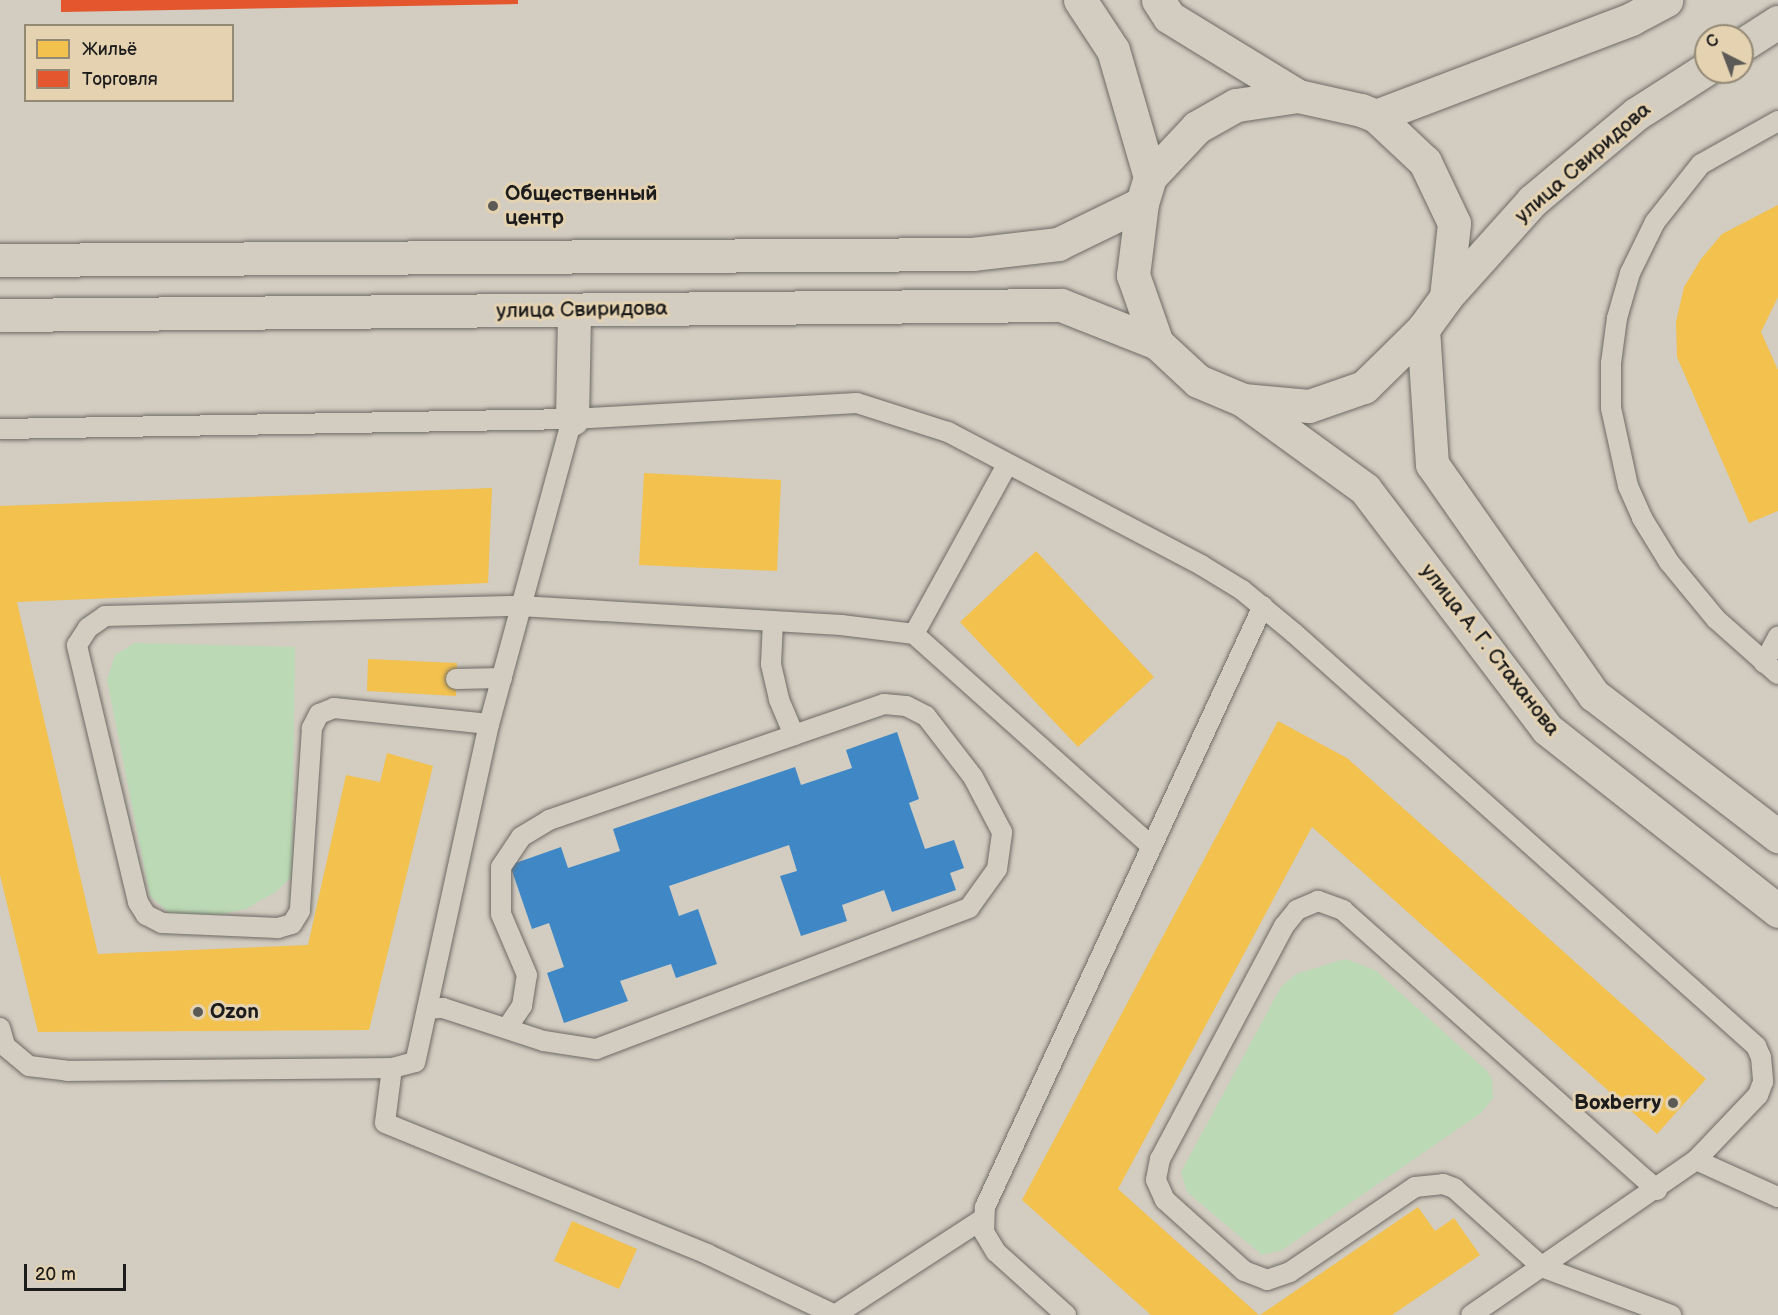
<!DOCTYPE html>
<html>
<head>
<meta charset="utf-8">
<style>
	body { margin:0 }
	#map { position:relative; width:1778px; height:1315px; overflow:hidden; background:#d2ccc1; font-family:"Balsamiq Sans",sans-serif }
	div>[style] { position:absolute }
	.green>* { inset:0; background:#bbd9b4 }
	.homes>* { inset:0; background:#f2c14e }
	.shops>* { inset:0; background:#e4572e }
	.schools>* { inset:0; background:#3f88c5 }
	.roads { filter:drop-shadow(0 0 2px #6e6b66) drop-shadow(0 0 2px #6e6b66) }
	.lane>* { height:20px; margin:-10px; padding:0 10px; transform-origin:10px; border-radius:10px; background:#d3cdc1 }
	.street>* { height:33px; margin:-16.5px; padding:0 16.5px; transform-origin:16.5px; border-radius:16.5px; background:#d3cdc1 }
	.secondary>* { height:33px; margin:-16.5px; padding:0 16.5px; transform-origin:16.5px; border-radius:16.5px; background:#d3cdc1 }
	.dots>* { width:16px; height:16px; translate:-50% -50%; box-sizing:border-box; border:3px solid #e4d2b0; border-radius:50% }
	span { translate:-50% -50%; white-space:nowrap; text-align:center; line-height:1.15; -webkit-text-stroke:6px #e4d2b0; paint-order:stroke }
	.street-label { font-size:21px; color:#1c1c1c }
	.poi-label { font-size:21px; color:#1c1c1c; font-weight:700 }
	.left { translate:0 -50%; text-align:left }
	.right { translate:-100% -50%; text-align:right }
	.legend { position:absolute; left:24px; top:24px; width:210px; height:78px; box-sizing:border-box; background:#e4d2b0; border:2px solid #948975; margin:0; padding:8px 10px; list-style:none; font-size:18px; color:#1c1c1c }
	.legend li { display:flex; align-items:center; gap:12px; height:30px }
	.legend b { width:30px; border:2px solid #948975 }
	.north { position:absolute; left:1694px; top:24px; width:60px; height:60px; box-sizing:border-box; background:#e4d2b0; border:2px solid #948975; border-radius:50%; rotate:318deg; font-size:16px; font-weight:700; line-height:24px; text-align:center; color:#1c1c1c }
	.north::after { content:''; display:block; margin:auto; width:21px; height:27px; background:#5c5a56; clip-path:polygon(50% 0,100% 100%,50% 72%,0 100%) }
	.scale { position:absolute; left:24px; top:1264px; width:102px; height:27px; box-sizing:border-box; border:3px solid #1c1c1c; border-top:0; padding-left:8px; font-size:18px; line-height:21px; white-space:nowrap; color:#1c1c1c; -webkit-text-stroke:4px #e4d2b0; paint-order:stroke }
</style>
</head>
<body>
<div id="map">
	<div class="green">
		<i style="clip-path:polygon(135px 643px,295px 647px,292px 876px,277px 891px,246px 909px,211px 916px,171px 914px,150px 896px,107px 680px,115px 655px)"></i>
		<i style="clip-path:polygon(1345px 959px,1375px 970px,1487px 1071px,1492px 1079px,1493px 1098px,1481px 1113px,1282px 1250px,1262px 1255px,1187px 1192px,1181px 1172px,1281px 987px,1296px 974px)"></i>
	</div>
	<div class="homes">
		<i style="clip-path:polygon(1778px 205px,1778px 297px,1761px 332px,1778px 370px,1778px 511px,1749px 523px,1677px 357px,1676px 322px,1684px 287px,1701px 259px,1722px 234px)"></i>
		<i style="clip-path:polygon(644px 473px,781px 480px,777px 571px,639px 565px)"></i>
		<i style="clip-path:polygon(492px 488px,488px 583px,17px 602px,98px 954px,308px 945px,346px 775px,380px 782px,387px 753px,433px 766px,369px 1030px,38px 1032px,0 875px,0 506px)"></i>
		<i style="clip-path:polygon(1036px 551px,1154px 677px,1078px 747px,960px 622px)"></i>
		<i style="clip-path:polygon(368px 659px,457px 663px,456px 696px,367px 691px)"></i>
		<i style="clip-path:polygon(1278px 721px,1347px 758px,1706px 1079px,1657px 1134px,1312px 827px,1118px 1189px,1259px 1315px,1151px 1315px,1022px 1200px)"></i>
		<i style="clip-path:polygon(1418px 1207px,1435px 1231px,1454px 1218px,1480px 1255px,1392px 1315px,1260px 1315px)"></i>
		<i style="clip-path:polygon(572px 1221px,637px 1249px,619px 1289px,554px 1261px)"></i>
	</div>
	<div class="shops">
		<i style="clip-path:polygon(61px 0,518px 0,518px 4px,61px 12px)"></i>
	</div>
	<div class="schools">
		<i style="clip-path:polygon(897px 732px,919px 799px,909px 803px,925px 849px,954px 840px,964px 868px,950px 873px,956px 890px,892px 912px,884px 890px,842px 905px,847px 921px,801px 936px,780px 876px,797px 871px,789px 845px,669px 886px,679px 916px,698px 909px,717px 964px,676px 978px,671px 964px,620px 981px,628px 1001px,564px 1023px,547px 973px,564px 967px,549px 923px,532px 929px,510px 865px,561px 847px,568px 868px,620px 851px,613px 829px,795px 767px,801px 785px,852px 768px,846px 750px)"></i>
	</div>
	<div class="roads">
		<div class="lane">
			<i style="left:1778px;top:121px;width:88px;rotate:150.8deg"></i>
			<i style="left:1701px;top:164px;width:74px;rotate:128.4deg"></i>
			<i style="left:1655px;top:222px;width:57px;rotate:116.1deg"></i>
			<i style="left:1630px;top:273px;width:47px;rotate:106.1deg"></i>
			<i style="left:1617px;top:318px;width:45px;rotate:97.6deg"></i>
			<i style="left:1611px;top:363px;width:45px;rotate:90deg"></i>
			<i style="left:1611px;top:408px;width:80px;rotate:77.7deg"></i>
			<i style="left:1628px;top:486px;width:35px;rotate:66deg"></i>
			<i style="left:1642px;top:518px;width:52px;rotate:58.5deg"></i>
			<i style="left:1669px;top:562px;width:74px;rotate:50.5deg"></i>
			<i style="left:1716px;top:619px;width:83px;rotate:41.6deg"></i>
			<i style="left:572px;top:419px;width:316px;rotate:105.2deg"></i>
			<i style="left:489px;top:724px;width:346px;rotate:102.3deg"></i>
			<i style="left:415px;top:1062px;width:24px;rotate:165deg"></i>
			<i style="left:392px;top:1068px;width:55px;rotate:97.3deg"></i>
			<i style="left:385px;top:1123px;width:348px;rotate:22.1deg"></i>
			<i style="left:707px;top:1254px;width:142px;rotate:25.5deg"></i>
			<i style="left:0;top:429px;width:572px;rotate:-1deg"></i>
			<i style="left:572px;top:419px;width:285px;rotate:-3.2deg"></i>
			<i style="left:857px;top:403px;width:96px;rotate:17.7deg"></i>
			<i style="left:948px;top:432px;width:286px;rotate:27.7deg"></i>
			<i style="left:1201px;top:565px;width:48px;rotate:31.4deg"></i>
			<i style="left:1242px;top:590px;width:67px;rotate:39.6deg"></i>
			<i style="left:1294px;top:633px;width:620px;rotate:41.79deg"></i>
			<i style="left:1756px;top:1046px;width:12px;rotate:66deg"></i>
			<i style="left:1761px;top:1057px;width:25px;rotate:85deg"></i>
			<i style="left:1763px;top:1082px;width:14px;rotate:111deg"></i>
			<i style="left:1758px;top:1095px;width:90px;rotate:133.6deg"></i>
			<i style="left:1696px;top:1160px;width:273px;rotate:145.4deg"></i>
			<i style="left:914px;top:634px;width:319px;rotate:41.8deg"></i>
			<i style="left:1764px;top:663px;width:30px;rotate:-62deg"></i>
			<i style="left:456px;top:679px;width:46px;rotate:-1.2deg"></i>
			<i style="left:489px;top:724px;width:156px;rotate:-174.1deg"></i>
			<i style="left:334px;top:708px;width:16px;rotate:158deg"></i>
			<i style="left:319px;top:714px;width:16px;rotate:117deg"></i>
			<i style="left:312px;top:728px;width:183px;rotate:93.8deg"></i>
			<i style="left:300px;top:911px;width:15px;rotate:122deg"></i>
			<i style="left:292px;top:924px;width:15px;rotate:164deg"></i>
			<i style="left:278px;top:928px;width:116px;rotate:-177.5deg"></i>
			<i style="left:162px;top:923px;width:18px;rotate:-153deg"></i>
			<i style="left:146px;top:915px;width:15px;rotate:-122deg"></i>
			<i style="left:138px;top:902px;width:264px;rotate:-103.4deg"></i>
			<i style="left:77px;top:645px;width:20px;rotate:-57deg"></i>
			<i style="left:88px;top:628px;width:21px;rotate:-35deg"></i>
			<i style="left:105px;top:616px;width:415px;rotate:-1.4deg"></i>
			<i style="left:520px;top:606px;width:322px;rotate:3.4deg"></i>
			<i style="left:841px;top:625px;width:74px;rotate:7deg"></i>
			<i style="left:914px;top:634px;width:193px;rotate:-61.2deg"></i>
			<i style="left:427px;top:1009px;width:16px;rotate:-4deg"></i>
			<i style="left:443px;top:1008px;width:106px;rotate:18.1deg"></i>
			<i style="left:544px;top:1041px;width:53px;rotate:8.7deg"></i>
			<i style="left:596px;top:1049px;width:399px;rotate:-20.7deg"></i>
			<i style="left:969px;top:908px;width:48px;rotate:-54.3deg"></i>
			<i style="left:997px;top:869px;width:37px;rotate:-82deg"></i>
			<i style="left:1002px;top:832px;width:62px;rotate:-117.8deg"></i>
			<i style="left:973px;top:777px;width:77px;rotate:-127.6deg"></i>
			<i style="left:926px;top:716px;width:22px;rotate:-153deg"></i>
			<i style="left:906px;top:706px;width:22px;rotate:-175deg"></i>
			<i style="left:884px;top:704px;width:95px;rotate:161deg"></i>
			<i style="left:794px;top:735px;width:39px;rotate:-113deg"></i>
			<i style="left:779px;top:699px;width:36px;rotate:-103deg"></i>
			<i style="left:771px;top:664px;width:43px;rotate:-87.3deg"></i>
			<i style="left:0;top:1028px;width:19px;rotate:74deg"></i>
			<i style="left:5px;top:1046px;width:31px;rotate:40deg"></i>
			<i style="left:29px;top:1066px;width:38px;rotate:7deg"></i>
			<i style="left:67px;top:1071px;width:325px;rotate:-0.5deg"></i>
			<i style="left:507px;top:1028px;width:27px;rotate:-56deg"></i>
			<i style="left:522px;top:1006px;width:31px;rotate:-81deg"></i>
			<i style="left:527px;top:975px;width:66px;rotate:-113.1deg"></i>
			<i style="left:501px;top:914px;width:47px;rotate:-90deg"></i>
			<i style="left:501px;top:867px;width:36px;rotate:-56deg"></i>
			<i style="left:521px;top:837px;width:33px;rotate:-31deg"></i>
			<i style="left:549px;top:820px;width:259px;rotate:-19.1deg"></i>
			<i style="left:1696px;top:1160px;width:90px;rotate:24.3deg"></i>
			<i style="left:1657px;top:1190px;width:421px;rotate:-138.3deg"></i>
			<i style="left:1343px;top:910px;width:27px;rotate:-160deg"></i>
			<i style="left:1318px;top:901px;width:23px;rotate:157deg"></i>
			<i style="left:1297px;top:910px;width:21px;rotate:129deg"></i>
			<i style="left:1284px;top:926px;width:264px;rotate:118deg"></i>
			<i style="left:1160px;top:1159px;width:21px;rotate:101deg"></i>
			<i style="left:1156px;top:1180px;width:22px;rotate:66deg"></i>
			<i style="left:1165px;top:1200px;width:106px;rotate:41.9deg"></i>
			<i style="left:1244px;top:1271px;width:25px;rotate:21deg"></i>
			<i style="left:1267px;top:1280px;width:24px;rotate:-19deg"></i>
			<i style="left:1290px;top:1272px;width:151px;rotate:-34.2deg"></i>
			<i style="left:1415px;top:1187px;width:28px;rotate:-6deg"></i>
			<i style="left:1443px;top:1184px;width:12px;rotate:20deg"></i>
			<i style="left:1454px;top:1188px;width:118px;rotate:41.9deg"></i>
			<i style="left:1542px;top:1267px;width:138px;rotate:20.4deg"></i>
			<i style="left:835px;top:1315px;width:176px;rotate:-33deg"></i>
			<i style="left:1066px;top:1315px;width:94px;rotate:-138deg"></i>
			<i style="left:996px;top:1252px;width:23px;rotate:-121deg"></i>
			<i style="left:984px;top:1232px;width:25px;rotate:-88deg"></i>
			<i style="left:985px;top:1207px;width:662px;rotate:-65.18deg"></i>
		</div>
		<div class="street">
			<i style="left:572px;top:419px;width:108px;rotate:-88.9deg"></i>
		</div>
		<div class="secondary">
			<i style="left:1080px;top:0;width:60px;rotate:56.6deg"></i>
			<i style="left:1113px;top:50px;width:132px;rotate:73.8deg"></i>
			<i style="left:1158px;top:0;width:20px;rotate:57deg"></i>
			<i style="left:1169px;top:17px;width:151px;rotate:31.5deg"></i>
			<i style="left:1742px;top:45px;width:43px;rotate:-32.6deg"></i>
			<i style="left:1376px;top:116px;width:273px;rotate:-20.8deg"></i>
			<i style="left:1631px;top:19px;width:40px;rotate:-28deg"></i>
			<i style="left:0;top:260px;width:972px;rotate:-0.35deg"></i>
			<i style="left:972px;top:254px;width:87px;rotate:-6.6deg"></i>
			<i style="left:1058px;top:244px;width:93px;rotate:-26deg"></i>
			<i style="left:1446px;top:297px;width:74px;rotate:-83.8deg"></i>
			<i style="left:1454px;top:223px;width:68px;rotate:-115.4deg"></i>
			<i style="left:1425px;top:162px;width:67px;rotate:-136.8deg"></i>
			<i style="left:1376px;top:116px;width:16px;rotate:-158deg"></i>
			<i style="left:1361px;top:110px;width:65px;rotate:-167.5deg"></i>
			<i style="left:1298px;top:96px;width:63px;rotate:171.7deg"></i>
			<i style="left:1236px;top:105px;width:45px;rotate:150.6deg"></i>
			<i style="left:1197px;top:127px;width:69px;rotate:133.2deg"></i>
			<i style="left:1150px;top:177px;width:27px;rotate:107deg"></i>
			<i style="left:1142px;top:203px;width:73px;rotate:97.1deg"></i>
			<i style="left:1133px;top:275px;width:72px;rotate:70.6deg"></i>
			<i style="left:1157px;top:343px;width:56px;rotate:42.8deg"></i>
			<i style="left:1198px;top:381px;width:49px;rotate:22.9deg"></i>
			<i style="left:1243px;top:400px;width:66px;rotate:5.2deg"></i>
			<i style="left:1309px;top:406px;width:58px;rotate:-19.1deg"></i>
			<i style="left:1364px;top:387px;width:83px;rotate:-44.5deg"></i>
			<i style="left:1423px;top:329px;width:39px;rotate:-54deg"></i>
			<i style="left:1446px;top:297px;width:129px;rotate:-48.1deg"></i>
			<i style="left:1532px;top:201px;width:136px;rotate:-39.9deg"></i>
			<i style="left:1636px;top:114px;width:83px;rotate:-32.7deg"></i>
			<i style="left:0;top:315px;width:1061px;rotate:-0.54deg"></i>
			<i style="left:1061px;top:305px;width:103px;rotate:21.6deg"></i>
			<i style="left:1423px;top:329px;width:135px;rotate:86.2deg"></i>
			<i style="left:1432px;top:464px;width:282px;rotate:55deg"></i>
			<i style="left:1594px;top:695px;width:232px;rotate:37.5deg"></i>
			<i style="left:1244px;top:401px;width:150px;rotate:36deg"></i>
			<i style="left:1365px;top:489px;width:301px;rotate:52.8deg"></i>
			<i style="left:1547px;top:729px;width:294px;rotate:38.2deg"></i>
		</div>
	</div>
	<div class="dots">
		<i style="left:493px;top:206px;background:#5c5a56"></i>
		<i style="left:198px;top:1012px;background:#5c5a56"></i>
		<i style="left:1673px;top:1103px;background:#5c5a56"></i>
	</div>
	<div class="street-label">
		<span style="left:1583px;top:163px;rotate:-41deg">улица Свиридова</span>
		<span style="left:582px;top:310px;rotate:-1deg">улица Свиридова</span>
		<span style="left:1490px;top:650px;rotate:52deg">улица А. Г. Стаханова</span>
	</div>
	<div class="poi-label">
		<span class="left" style="left:505px;top:206px">Общественный<br>центр</span>
		<span class="left" style="left:210px;top:1012px">Ozon</span>
		<span class="right" style="left:1661px;top:1103px">Boxberry</span>
	</div>
	<ul class="legend">
	<li><b style="height:16px;background:#f2c14e"></b>Жильё</li>
	<li><b style="height:16px;background:#e4572e"></b>Торговля</li>
	</ul>
	<div class="north">С</div>
	<div class="scale">20 m</div>
</div>
</body>
</html>
